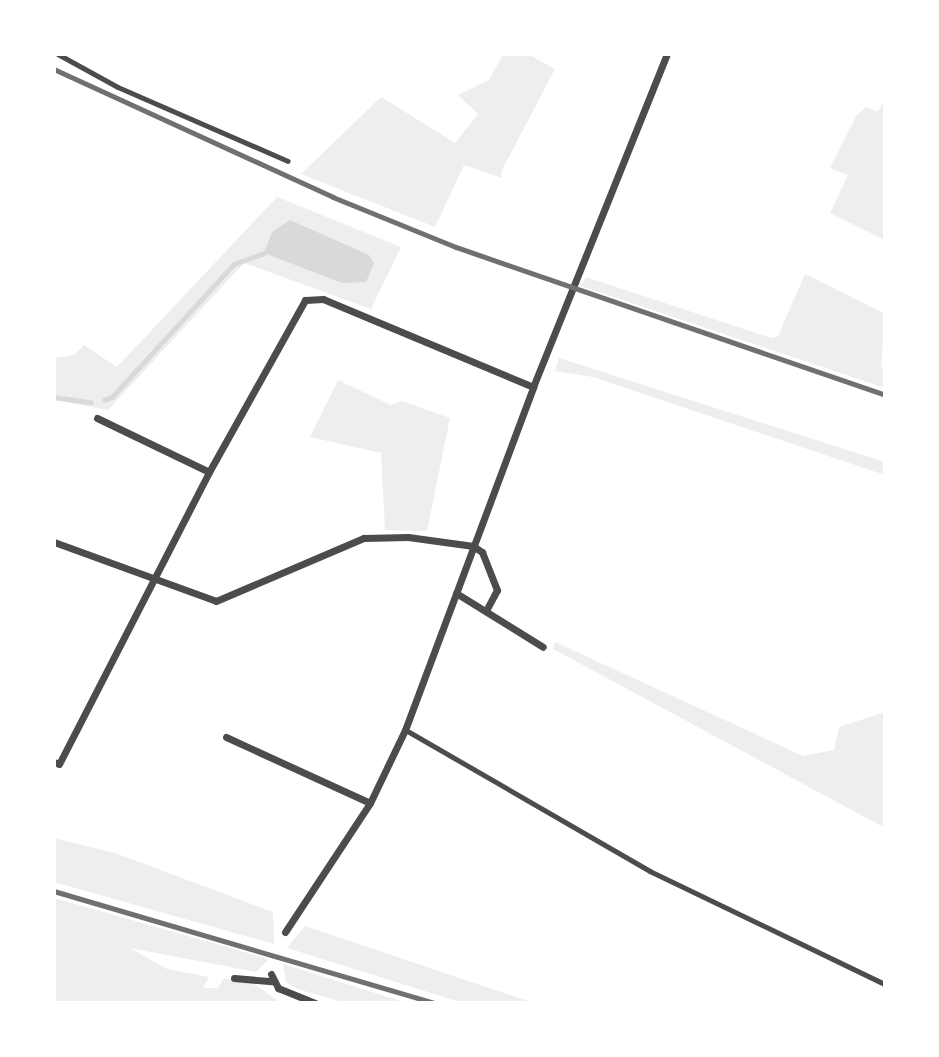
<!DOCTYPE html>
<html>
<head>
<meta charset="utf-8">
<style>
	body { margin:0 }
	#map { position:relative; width:939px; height:1057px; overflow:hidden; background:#fff; font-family:"Nunito Sans",sans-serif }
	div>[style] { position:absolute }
	.green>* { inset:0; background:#eee }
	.water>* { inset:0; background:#d9d9d9 }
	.stream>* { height:4.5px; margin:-2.25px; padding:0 2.25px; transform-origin:2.25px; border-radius:2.25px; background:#d9d9d9 }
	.service>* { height:4.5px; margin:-2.25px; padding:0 2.25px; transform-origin:2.25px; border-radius:2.25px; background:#4c4c4c }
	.minor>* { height:7px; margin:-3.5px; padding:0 3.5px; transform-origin:3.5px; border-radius:3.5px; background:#4c4c4c }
	.rail>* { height:4.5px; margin:-2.25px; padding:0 2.25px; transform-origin:2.25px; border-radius:2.25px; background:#707070 }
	span { translate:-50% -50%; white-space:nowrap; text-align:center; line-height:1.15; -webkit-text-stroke:7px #fff; paint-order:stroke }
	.frame { position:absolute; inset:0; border:56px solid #fff; pointer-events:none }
</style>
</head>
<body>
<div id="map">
	<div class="green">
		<i style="clip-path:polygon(503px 54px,528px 54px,555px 69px,501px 172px,502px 178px,464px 165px,435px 227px,301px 174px,381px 97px,455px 143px,478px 114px,458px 95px,489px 80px)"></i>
		<i style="clip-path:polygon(885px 98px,885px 240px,830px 213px,848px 175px,830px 168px,857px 115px,866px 107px,878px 112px)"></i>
		<i style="clip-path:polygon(277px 197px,401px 247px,371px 309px,244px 263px,108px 410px,54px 400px,54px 358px,74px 355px,84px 345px,117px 367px)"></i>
		<i style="clip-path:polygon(805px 274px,885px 314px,881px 367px,885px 368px,885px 388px,581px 286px,586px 277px,771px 338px,778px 336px)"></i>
		<i style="clip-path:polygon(559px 358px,885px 462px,885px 475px,593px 377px,555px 371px)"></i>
		<i style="clip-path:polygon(338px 380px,391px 405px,402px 401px,450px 418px,427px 531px,385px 530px,381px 453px,310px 437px)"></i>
		<i style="clip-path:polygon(555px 642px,803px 756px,834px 750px,839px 727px,885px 712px,885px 828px,553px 649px)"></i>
		<i style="clip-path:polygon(54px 838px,115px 853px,273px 912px,274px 944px,54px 882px)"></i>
		<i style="clip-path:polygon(54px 898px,269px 959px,256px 972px,130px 948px,167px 969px,209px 977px,203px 988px,218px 988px,224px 978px,256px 985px,281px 1003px,54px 1003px)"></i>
		<i style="clip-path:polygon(305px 926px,534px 1003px,463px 1003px,287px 948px)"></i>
		<i style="clip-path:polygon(283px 964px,407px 1003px,346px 1003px,297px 989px,286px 982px)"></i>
	</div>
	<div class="water">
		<i style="clip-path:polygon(290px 220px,369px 255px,374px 264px,366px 282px,342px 283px,264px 253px,272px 232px)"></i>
	</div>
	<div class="stream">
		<i style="left:54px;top:397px;width:37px;rotate:8deg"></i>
		<i style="left:104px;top:400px;width:9px;rotate:-21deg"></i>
		<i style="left:112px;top:397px;width:180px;rotate:-47.5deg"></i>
		<i style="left:234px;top:264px;width:32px;rotate:-20deg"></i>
	</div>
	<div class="service">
		<i style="left:58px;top:54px;width:68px;rotate:28.8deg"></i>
		<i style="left:118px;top:87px;width:185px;rotate:23.5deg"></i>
		<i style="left:406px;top:730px;width:282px;rotate:30deg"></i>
		<i style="left:650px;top:871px;width:261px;rotate:25.7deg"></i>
	</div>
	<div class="minor">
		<i style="left:97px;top:418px;width:124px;rotate:25.7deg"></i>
		<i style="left:54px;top:542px;width:172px;rotate:20deg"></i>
		<i style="left:216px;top:601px;width:161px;rotate:-23.1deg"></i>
		<i style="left:364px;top:538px;width:44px;rotate:-1.3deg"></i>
		<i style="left:408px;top:537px;width:66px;rotate:7.9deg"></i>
		<i style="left:473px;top:546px;width:11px;rotate:34deg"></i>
		<i style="left:482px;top:552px;width:41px;rotate:68.5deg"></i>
		<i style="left:497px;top:590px;width:24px;rotate:118deg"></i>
		<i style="left:456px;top:593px;width:102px;rotate:31.8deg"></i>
		<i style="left:226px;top:737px;width:158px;rotate:24.6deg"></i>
		<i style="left:54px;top:762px;width:5px;rotate:22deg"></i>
		<i style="left:59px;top:764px;width:328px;rotate:-62.8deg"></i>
		<i style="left:209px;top:472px;width:197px;rotate:-60.8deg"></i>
		<i style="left:305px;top:300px;width:18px;rotate:-3deg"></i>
		<i style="left:323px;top:299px;width:228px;rotate:22.7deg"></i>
		<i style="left:285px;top:932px;width:154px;rotate:-56.6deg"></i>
		<i style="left:370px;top:803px;width:81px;rotate:-64.4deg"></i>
		<i style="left:405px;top:730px;width:366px;rotate:-69.5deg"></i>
		<i style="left:533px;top:387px;width:359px;rotate:-68.1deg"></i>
		<i style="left:271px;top:974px;width:16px;rotate:63deg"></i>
		<i style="left:278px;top:988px;width:40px;rotate:22deg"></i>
		<i style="left:234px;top:978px;width:38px;rotate:5deg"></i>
	</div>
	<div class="rail">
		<i style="left:54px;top:69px;width:307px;rotate:24.6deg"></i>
		<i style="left:333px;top:197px;width:133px;rotate:22.1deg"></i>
		<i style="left:456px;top:247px;width:454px;rotate:19deg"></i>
		<i style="left:54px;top:891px;width:397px;rotate:16.4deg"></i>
	</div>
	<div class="frame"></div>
</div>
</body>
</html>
